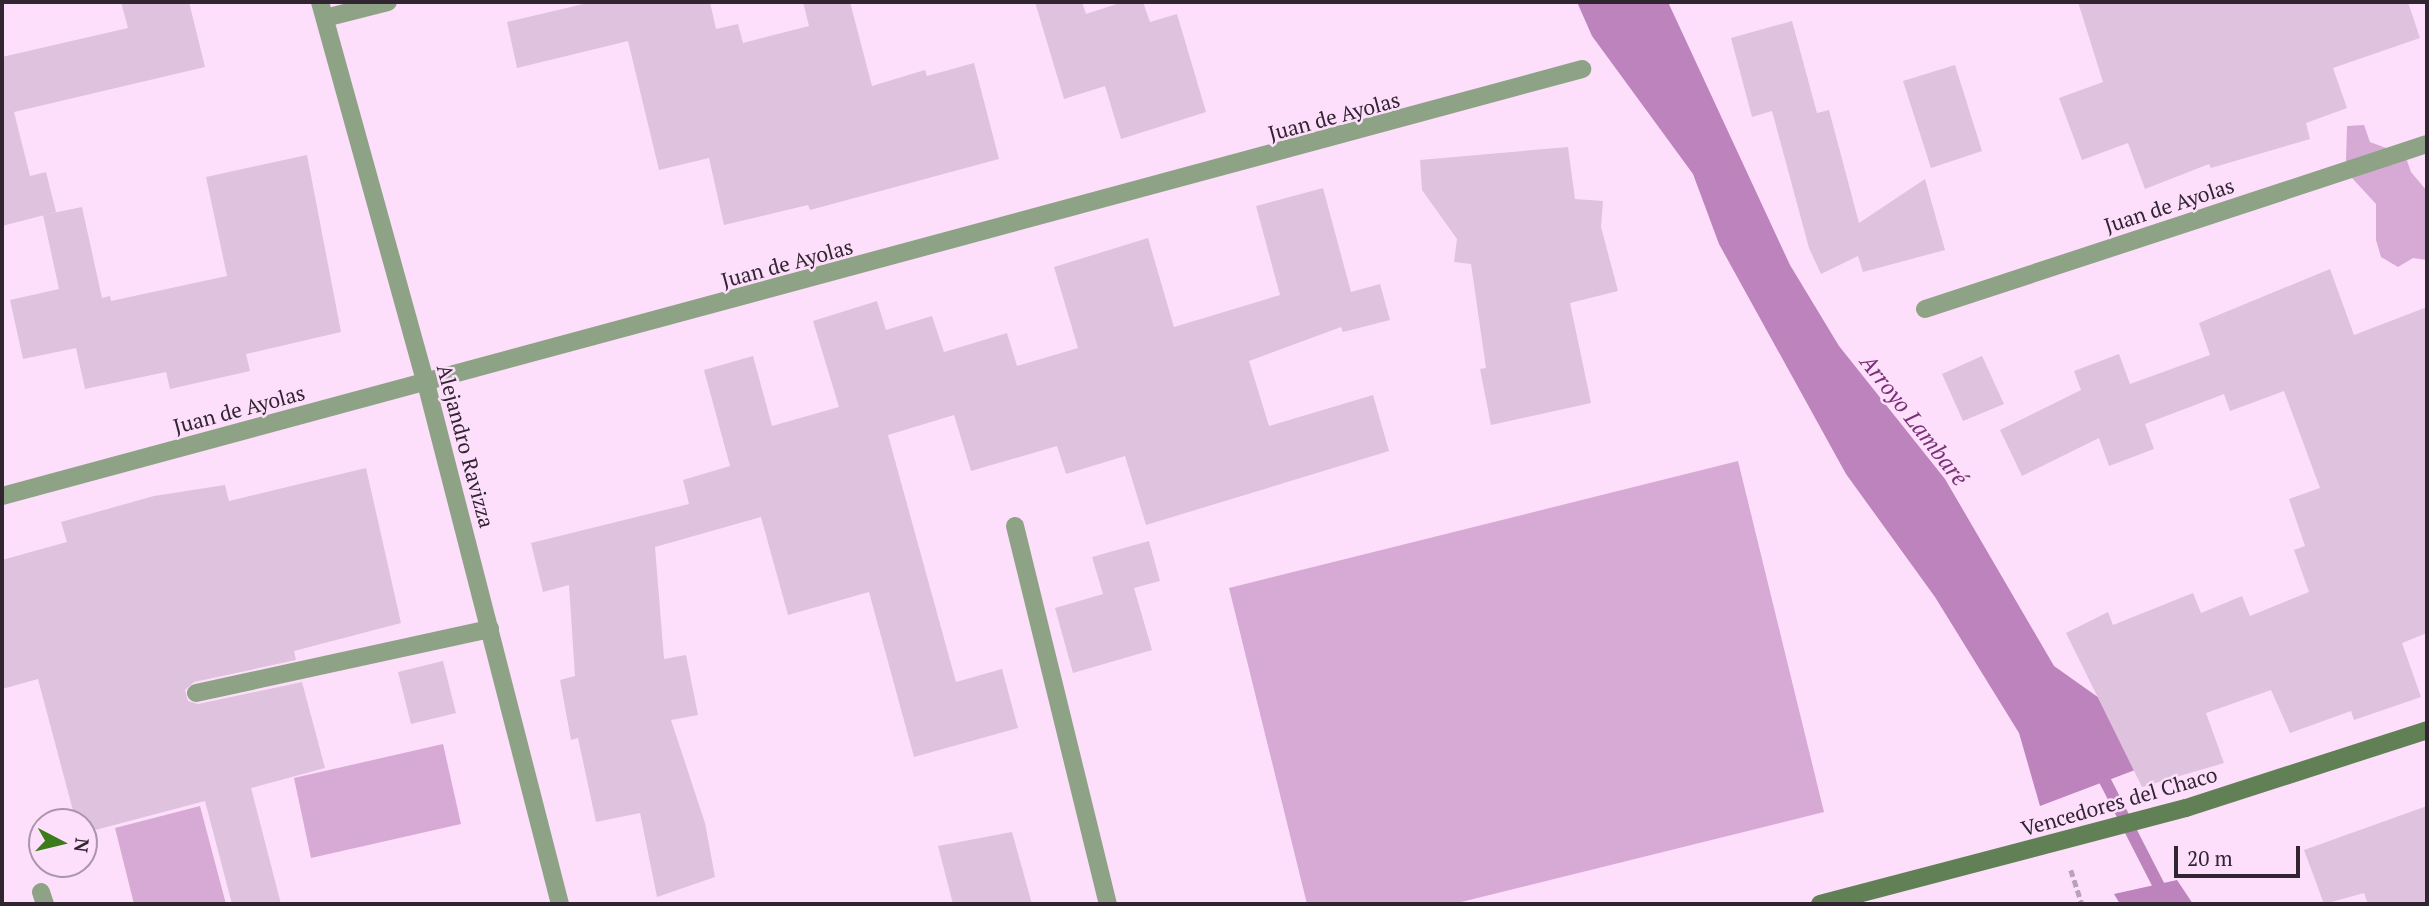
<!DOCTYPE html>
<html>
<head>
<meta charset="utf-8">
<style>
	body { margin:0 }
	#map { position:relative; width:2429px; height:906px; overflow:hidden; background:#fddffc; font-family:"PT Serif",serif }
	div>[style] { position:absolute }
	.green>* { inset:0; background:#d7aad6 }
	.water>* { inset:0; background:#bd83bc }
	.stream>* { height:12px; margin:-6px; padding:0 6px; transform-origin:6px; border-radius:6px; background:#bd83bc }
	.building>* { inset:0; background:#dfc2dd }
	.path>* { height:4.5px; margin-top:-2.25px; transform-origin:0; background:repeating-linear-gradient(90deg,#baa3ba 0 7px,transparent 0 10.5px) }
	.lane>* { height:18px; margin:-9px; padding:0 9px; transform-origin:9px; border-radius:9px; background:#8ea386 }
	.street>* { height:18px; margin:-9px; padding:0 9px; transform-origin:9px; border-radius:9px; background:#8ea386 }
	.secondary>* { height:18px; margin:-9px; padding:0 9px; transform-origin:9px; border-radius:9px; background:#628056 }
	span { translate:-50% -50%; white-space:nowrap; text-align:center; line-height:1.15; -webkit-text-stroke:5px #fddffc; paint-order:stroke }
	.street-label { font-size:21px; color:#302530 }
	.water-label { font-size:23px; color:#793278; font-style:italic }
	.frame { position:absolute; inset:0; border:4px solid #302530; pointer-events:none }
	.north { position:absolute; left:28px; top:808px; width:70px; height:70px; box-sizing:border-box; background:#fddffc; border:2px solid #ab95aa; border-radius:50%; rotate:97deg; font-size:19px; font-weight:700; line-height:28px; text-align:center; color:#302530 }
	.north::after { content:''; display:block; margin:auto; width:24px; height:32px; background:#3c7b1a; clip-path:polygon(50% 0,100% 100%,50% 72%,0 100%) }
	.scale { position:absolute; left:2174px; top:846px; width:126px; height:32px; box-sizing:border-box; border:4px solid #302530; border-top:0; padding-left:9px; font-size:21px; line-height:24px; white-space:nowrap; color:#302530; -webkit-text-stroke:5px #fddffc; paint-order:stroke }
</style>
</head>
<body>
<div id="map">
	<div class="green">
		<i style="clip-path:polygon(2364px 125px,2370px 142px,2405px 155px,2411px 172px,2427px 191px,2427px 260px,2413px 258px,2398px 267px,2381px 257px,2376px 240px,2376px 204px,2352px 178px,2346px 161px,2347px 126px)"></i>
		<i style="clip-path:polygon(1738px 461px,1824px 812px,1453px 904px,1307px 904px,1229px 588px)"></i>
		<i style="clip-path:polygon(443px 744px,461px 824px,311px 858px,294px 778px)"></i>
		<i style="clip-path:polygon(200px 806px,226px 904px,134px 904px,115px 828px)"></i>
	</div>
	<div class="water">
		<i style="clip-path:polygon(1577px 2px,1668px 2px,1790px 265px,1839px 346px,1945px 479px,2054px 666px,2109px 705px,2135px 770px,2040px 806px,2019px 733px,1935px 597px,1846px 474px,1719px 244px,1693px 174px,1592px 36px)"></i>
		<i style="clip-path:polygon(2177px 880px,2193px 904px,2120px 904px,2114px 894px)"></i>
	</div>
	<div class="stream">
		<i style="left:2098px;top:767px;width:154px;rotate:62.9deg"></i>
	</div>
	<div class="building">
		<i style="clip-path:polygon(121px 2px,189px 2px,205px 67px,14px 112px,30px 176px,46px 172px,56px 212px,2px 226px,2px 57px,128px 28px)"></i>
		<i style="clip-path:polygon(592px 2px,710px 2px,716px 29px,738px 24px,743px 43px,809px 26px,803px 2px,850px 2px,872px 86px,925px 70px,927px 76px,974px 63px,999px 159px,810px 210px,808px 205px,724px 225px,709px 158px,659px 170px,628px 41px,517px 68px,507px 22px)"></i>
		<i style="clip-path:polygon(1035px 2px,1082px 2px,1086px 14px,1123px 2px,1143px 2px,1150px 22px,1177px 14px,1206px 112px,1121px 139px,1105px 86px,1064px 99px)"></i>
		<i style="clip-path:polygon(2078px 2px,2408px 2px,2420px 38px,2333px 68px,2347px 108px,2306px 123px,2310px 139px,2211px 168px,2209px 164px,2145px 189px,2128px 143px,2082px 160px,2059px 98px,2103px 82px)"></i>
		<i style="clip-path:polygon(1792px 21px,1817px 113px,1829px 110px,1859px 223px,1925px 179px,1945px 250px,1863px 272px,1858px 256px,1821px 274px,1809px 248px,1772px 111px,1752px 117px,1731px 38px)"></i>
		<i style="clip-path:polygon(1955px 65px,1982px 151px,1931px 168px,1903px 81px)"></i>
		<i style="clip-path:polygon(1568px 147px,1575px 199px,1603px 201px,1601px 227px,1618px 291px,1570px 303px,1591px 403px,1491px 425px,1480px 369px,1486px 368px,1471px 264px,1454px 262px,1457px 239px,1422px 190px,1420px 160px)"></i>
		<i style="clip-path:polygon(307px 155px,341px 332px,246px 354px,250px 371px,170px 389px,166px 372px,85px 389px,76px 348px,23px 359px,10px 300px,59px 289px,43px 215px,82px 207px,102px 298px,110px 296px,111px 301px,227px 276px,206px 177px)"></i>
		<i style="clip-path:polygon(1323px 188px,1351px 292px,1380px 284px,1390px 320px,1343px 332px,1341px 327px,1249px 361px,1269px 426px,1373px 395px,1389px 451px,1146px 525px,1125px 456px,1066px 474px,1057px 446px,971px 471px,954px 415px,888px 435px,956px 682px,1002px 669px,1018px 728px,914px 757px,869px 592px,788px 615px,761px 517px,655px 547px,664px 659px,686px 655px,698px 715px,671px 720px,705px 823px,715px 877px,657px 897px,640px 813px,596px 822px,578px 738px,571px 740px,560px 680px,575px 676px,569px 585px,543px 592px,531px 543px,689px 504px,683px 480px,730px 466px,704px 370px,753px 356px,772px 426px,839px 407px,813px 321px,877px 301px,886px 330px,932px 316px,944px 352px,1007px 333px,1017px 366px,1078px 348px,1054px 267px,1148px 238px,1174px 327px,1280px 295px,1256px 206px)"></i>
		<i style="clip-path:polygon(2330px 269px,2354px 335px,2427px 307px,2427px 633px,2402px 643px,2421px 697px,2354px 720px,2351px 711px,2290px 733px,2271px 690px,2206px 713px,2224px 763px,2142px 787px,2066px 633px,2108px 612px,2113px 625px,2193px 593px,2201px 613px,2242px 596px,2250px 616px,2309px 592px,2294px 550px,2305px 546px,2289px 499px,2320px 488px,2284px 391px,2230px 411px,2224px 394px,2145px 424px,2154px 449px,2109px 466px,2099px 438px,2022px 476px,2000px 430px,2081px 390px,2074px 371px,2119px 354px,2130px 384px,2210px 355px,2199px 323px)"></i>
		<i style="clip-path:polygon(1982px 356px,2004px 404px,1963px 421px,1942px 374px)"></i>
		<i style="clip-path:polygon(366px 468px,401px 623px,294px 651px,296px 660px,194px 682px,185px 690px,188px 701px,198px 704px,302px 682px,325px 768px,251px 788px,281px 904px,232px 904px,205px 801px,84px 833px,84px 822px,76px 822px,38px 679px,2px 689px,2px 560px,67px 542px,61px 522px,154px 496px,225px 485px,229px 501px)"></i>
		<i style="clip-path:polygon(1149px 541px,1160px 581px,1134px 588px,1152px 650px,1073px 673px,1055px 608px,1103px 594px,1092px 557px)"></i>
		<i style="clip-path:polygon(443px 661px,456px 713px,411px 724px,398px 672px)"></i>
		<i style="clip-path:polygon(2427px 806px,2427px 904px,2368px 904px,2364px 893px,2324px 904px,2304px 850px)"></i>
		<i style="clip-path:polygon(1012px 832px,1032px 904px,953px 904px,938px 846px)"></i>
	</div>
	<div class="path">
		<i style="left:2071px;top:870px;width:36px;rotate:72deg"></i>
	</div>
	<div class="lane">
		<i style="left:196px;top:693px;width:301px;rotate:-12.3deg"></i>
		<i style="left:41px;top:892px;width:13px;rotate:72deg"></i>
	</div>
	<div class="street">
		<i style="left:320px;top:2px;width:395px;rotate:74.5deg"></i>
		<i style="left:426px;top:383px;width:538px;rotate:75.58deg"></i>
		<i style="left:325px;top:18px;width:65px;rotate:-14.3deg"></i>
		<i style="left:1925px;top:309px;width:528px;rotate:-18.19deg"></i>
		<i style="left:2px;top:496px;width:1637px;rotate:-15.12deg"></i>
		<i style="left:1015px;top:526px;width:389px;rotate:76.2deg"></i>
	</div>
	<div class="secondary">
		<i style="left:1820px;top:904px;width:378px;rotate:-14.7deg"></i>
		<i style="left:2186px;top:808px;width:253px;rotate:-17.9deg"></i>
	</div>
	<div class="street-label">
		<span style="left:1334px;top:116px;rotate:-15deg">Juan de Ayolas</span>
		<span style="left:2169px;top:205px;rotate:-18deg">Juan de Ayolas</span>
		<span style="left:787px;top:263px;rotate:-15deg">Juan de Ayolas</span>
		<span style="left:239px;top:409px;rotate:-15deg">Juan de Ayolas</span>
		<span style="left:466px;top:446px;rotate:75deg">Alejandro Ravizza</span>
		<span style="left:2119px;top:801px;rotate:-16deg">Vencedores del Chaco</span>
	</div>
	<div class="water-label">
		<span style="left:1914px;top:420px;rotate:52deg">Arroyo Lambaré</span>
	</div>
	<div class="frame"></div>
	<div class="north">N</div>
	<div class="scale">20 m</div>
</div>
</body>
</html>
